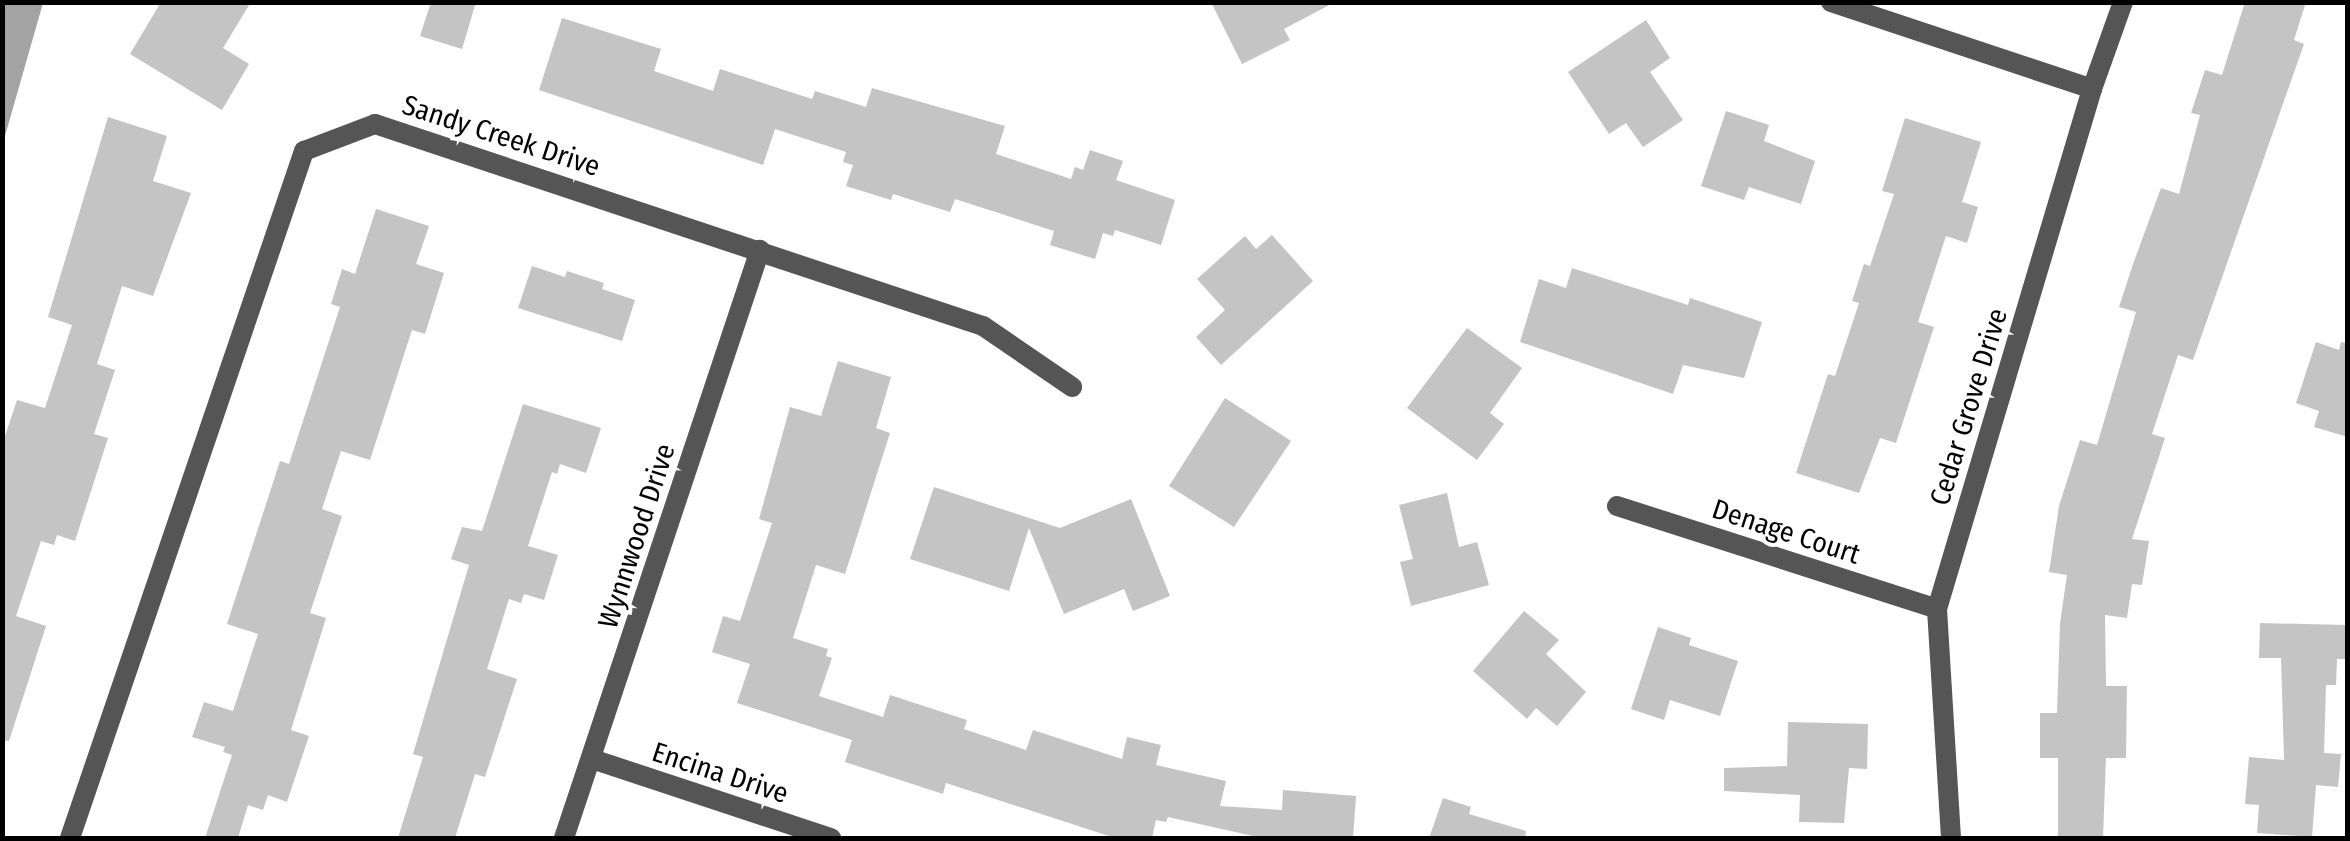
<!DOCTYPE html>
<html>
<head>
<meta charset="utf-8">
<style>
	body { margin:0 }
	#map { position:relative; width:2350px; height:841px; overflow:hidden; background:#fff; font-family:"Fira Sans Condensed",sans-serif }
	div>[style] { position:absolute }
	.water>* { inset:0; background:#a3a3a3 }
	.building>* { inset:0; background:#c4c4c4 }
	.street>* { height:20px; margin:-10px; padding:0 10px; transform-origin:10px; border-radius:10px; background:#555 }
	span { translate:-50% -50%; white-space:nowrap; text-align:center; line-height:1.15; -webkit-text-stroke:8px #fff; paint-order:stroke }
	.street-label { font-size:28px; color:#000 }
	.frame { position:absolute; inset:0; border:5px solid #000; pointer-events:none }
</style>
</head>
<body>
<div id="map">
	<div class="water">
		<i style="clip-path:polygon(3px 2px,43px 3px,3px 143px,2px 3px)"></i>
	</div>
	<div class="building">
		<i style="clip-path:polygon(161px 2px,251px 2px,223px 48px,249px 64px,222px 110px,130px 54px)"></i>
		<i style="clip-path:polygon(431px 2px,476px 2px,462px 49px,420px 36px)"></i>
		<i style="clip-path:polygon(1211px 2px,1335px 2px,1284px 29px,1290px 40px,1242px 64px)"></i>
		<i style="clip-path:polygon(2245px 2px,2306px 2px,2294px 40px,2304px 44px,2193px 360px,2178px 355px,2152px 434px,2165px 438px,2132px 539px,2149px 541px,2142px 585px,2132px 584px,2127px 618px,2105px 615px,2106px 686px,2127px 686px,2126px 758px,2106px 758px,2103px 838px,2058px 838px,2058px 758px,2040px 758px,2040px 713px,2057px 713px,2060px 623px,2067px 575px,2049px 572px,2059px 506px,2080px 440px,2097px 445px,2136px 312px,2119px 307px,2133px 264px,2161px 188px,2179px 194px,2200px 115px,2191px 113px,2205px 70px,2222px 75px)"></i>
		<i style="clip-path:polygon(562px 18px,661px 49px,654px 71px,713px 91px,720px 69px,812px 99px,815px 91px,866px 107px,872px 88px,1005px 126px,996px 154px,1071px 179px,1075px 167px,1083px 170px,1090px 150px,1123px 161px,1116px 180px,1175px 200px,1161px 245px,1115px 230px,1113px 236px,1103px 233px,1095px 259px,1050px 245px,1054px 231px,955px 199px,950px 212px,893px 194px,891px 200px,846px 186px,853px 165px,843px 162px,846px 152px,775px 129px,763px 165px,539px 90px)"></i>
		<i style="clip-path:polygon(1646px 20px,1670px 58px,1650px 72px,1683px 120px,1643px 147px,1626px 123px,1609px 134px,1568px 72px)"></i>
		<i style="clip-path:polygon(1726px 111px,1769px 125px,1764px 141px,1815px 161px,1801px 204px,1749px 187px,1744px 200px,1701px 186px)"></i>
		<i style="clip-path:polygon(108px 117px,167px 136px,153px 181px,191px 193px,153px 296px,122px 286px,97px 364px,115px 370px,94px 434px,108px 438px,75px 541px,57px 535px,54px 545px,41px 541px,16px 616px,46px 626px,9px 741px,2px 740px,2px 445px,17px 400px,45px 408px,72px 325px,48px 317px)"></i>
		<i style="clip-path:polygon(1905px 118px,1981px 142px,1962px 202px,1978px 207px,1967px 243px,1946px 236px,1918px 322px,1934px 327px,1896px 443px,1880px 438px,1859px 493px,1796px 473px,1828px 374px,1835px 376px,1859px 303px,1852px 301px,1864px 264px,1870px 266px,1894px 194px,1882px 191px)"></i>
		<i style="clip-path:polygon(376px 209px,429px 226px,416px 264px,444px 273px,425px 334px,412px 330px,370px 460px,341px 451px,322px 509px,342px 516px,310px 613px,326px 618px,291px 730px,309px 736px,287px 802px,268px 795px,263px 810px,248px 805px,238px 838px,205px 838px,232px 755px,223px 752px,225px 747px,192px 737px,204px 702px,233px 711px,258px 634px,227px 624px,280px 461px,289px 464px,340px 307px,331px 304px,342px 269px,355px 274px)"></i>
		<i style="clip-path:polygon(1272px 235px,1313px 281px,1221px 365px,1196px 337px,1225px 310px,1197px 279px,1245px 236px,1256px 249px)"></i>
		<i style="clip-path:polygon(532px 266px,565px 277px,567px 271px,604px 283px,602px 289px,635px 300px,622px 341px,518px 308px)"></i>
		<i style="clip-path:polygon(1572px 268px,1688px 305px,1690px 298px,1762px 322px,1744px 378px,1683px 365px,1673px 394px,1520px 342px,1539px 279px,1566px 288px)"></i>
		<i style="clip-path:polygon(1467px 328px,1522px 368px,1490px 413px,1504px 424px,1477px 460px,1407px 408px)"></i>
		<i style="clip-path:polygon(2316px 342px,2339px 350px,2341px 342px,2348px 343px,2348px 437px,2314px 427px,2319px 411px,2296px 403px)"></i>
		<i style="clip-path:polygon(838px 361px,891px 377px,876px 428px,890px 433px,845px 574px,816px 565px,793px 638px,828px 649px,826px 656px,832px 658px,819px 696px,883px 717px,890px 695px,967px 720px,964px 729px,1026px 750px,1033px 730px,1122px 759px,1127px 737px,1161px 745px,1156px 765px,1226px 781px,1220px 806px,1282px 810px,1283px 790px,1356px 796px,1353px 838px,1262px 838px,1168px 817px,1166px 822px,1156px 820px,1152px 838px,1115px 838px,946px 783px,943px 794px,845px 762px,852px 740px,737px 703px,750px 664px,712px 652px,723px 616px,740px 621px,772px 523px,759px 519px,790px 407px,821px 416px)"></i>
		<i style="clip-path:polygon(1225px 398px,1291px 441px,1234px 527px,1169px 486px)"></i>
		<i style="clip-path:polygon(523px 404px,601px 428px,586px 473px,560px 464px,557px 474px,552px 472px,528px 546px,558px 555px,544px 600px,524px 594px,521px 603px,509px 599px,487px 669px,517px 679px,485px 777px,475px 774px,455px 838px,398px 838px,423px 757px,413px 754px,469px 565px,451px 559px,462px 527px,482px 531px)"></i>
		<i style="clip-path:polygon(934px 487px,1060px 528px,1131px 499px,1170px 596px,1133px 611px,1124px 589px,1064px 614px,1029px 528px,1009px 591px,910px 559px)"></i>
		<i style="clip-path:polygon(1447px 493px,1459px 547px,1477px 542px,1489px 585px,1411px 606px,1400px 562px,1413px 559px,1399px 505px)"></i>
		<i style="clip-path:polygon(1524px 611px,1559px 640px,1546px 654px,1586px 692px,1557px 726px,1536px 708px,1527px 719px,1473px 671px)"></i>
		<i style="clip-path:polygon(2260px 623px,2347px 625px,2346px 659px,2337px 659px,2336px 685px,2326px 685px,2324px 753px,2341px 754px,2338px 787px,2316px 785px,2312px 837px,2257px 833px,2259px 805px,2245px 804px,2249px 757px,2284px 760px,2281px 658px,2259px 658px)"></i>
		<i style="clip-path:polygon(1658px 627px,1691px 638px,1689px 645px,1738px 661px,1720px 716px,1670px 700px,1664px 720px,1631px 709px)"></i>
		<i style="clip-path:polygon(1788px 722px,1868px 724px,1867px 769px,1849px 768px,1844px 823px,1799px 822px,1800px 795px,1724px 791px,1724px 768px,1787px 766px)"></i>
		<i style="clip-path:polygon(1443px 798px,1471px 807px,1469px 814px,1526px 831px,1525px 838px,1429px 838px)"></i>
	</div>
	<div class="street">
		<i style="left:1831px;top:2px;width:275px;rotate:18.4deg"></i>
		<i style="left:1617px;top:506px;width:336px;rotate:17.8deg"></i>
		<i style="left:592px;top:759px;width:252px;rotate:18.3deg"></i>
		<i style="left:70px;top:838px;width:726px;rotate:-71.19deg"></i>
		<i style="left:304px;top:151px;width:76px;rotate:-20.8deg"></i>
		<i style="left:375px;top:124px;width:641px;rotate:18.38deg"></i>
		<i style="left:983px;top:326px;width:108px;rotate:34.4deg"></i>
		<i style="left:564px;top:838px;width:620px;rotate:-71.57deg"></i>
		<i style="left:1951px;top:838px;width:229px;rotate:-93.5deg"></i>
		<i style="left:1937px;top:609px;width:543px;rotate:-73.4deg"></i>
		<i style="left:2092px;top:89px;width:92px;rotate:-70.4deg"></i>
	</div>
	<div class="street-label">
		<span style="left:501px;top:136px;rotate:18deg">Sandy Creek Drive</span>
		<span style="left:1969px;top:407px;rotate:-73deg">Cedar Grove Drive</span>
		<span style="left:1786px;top:532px;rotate:18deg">Denage Court</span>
		<span style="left:637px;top:536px;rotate:-72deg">Wynnwood Drive</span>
		<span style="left:720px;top:773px;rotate:18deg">Encina Drive</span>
	</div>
	<div class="frame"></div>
</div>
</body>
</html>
